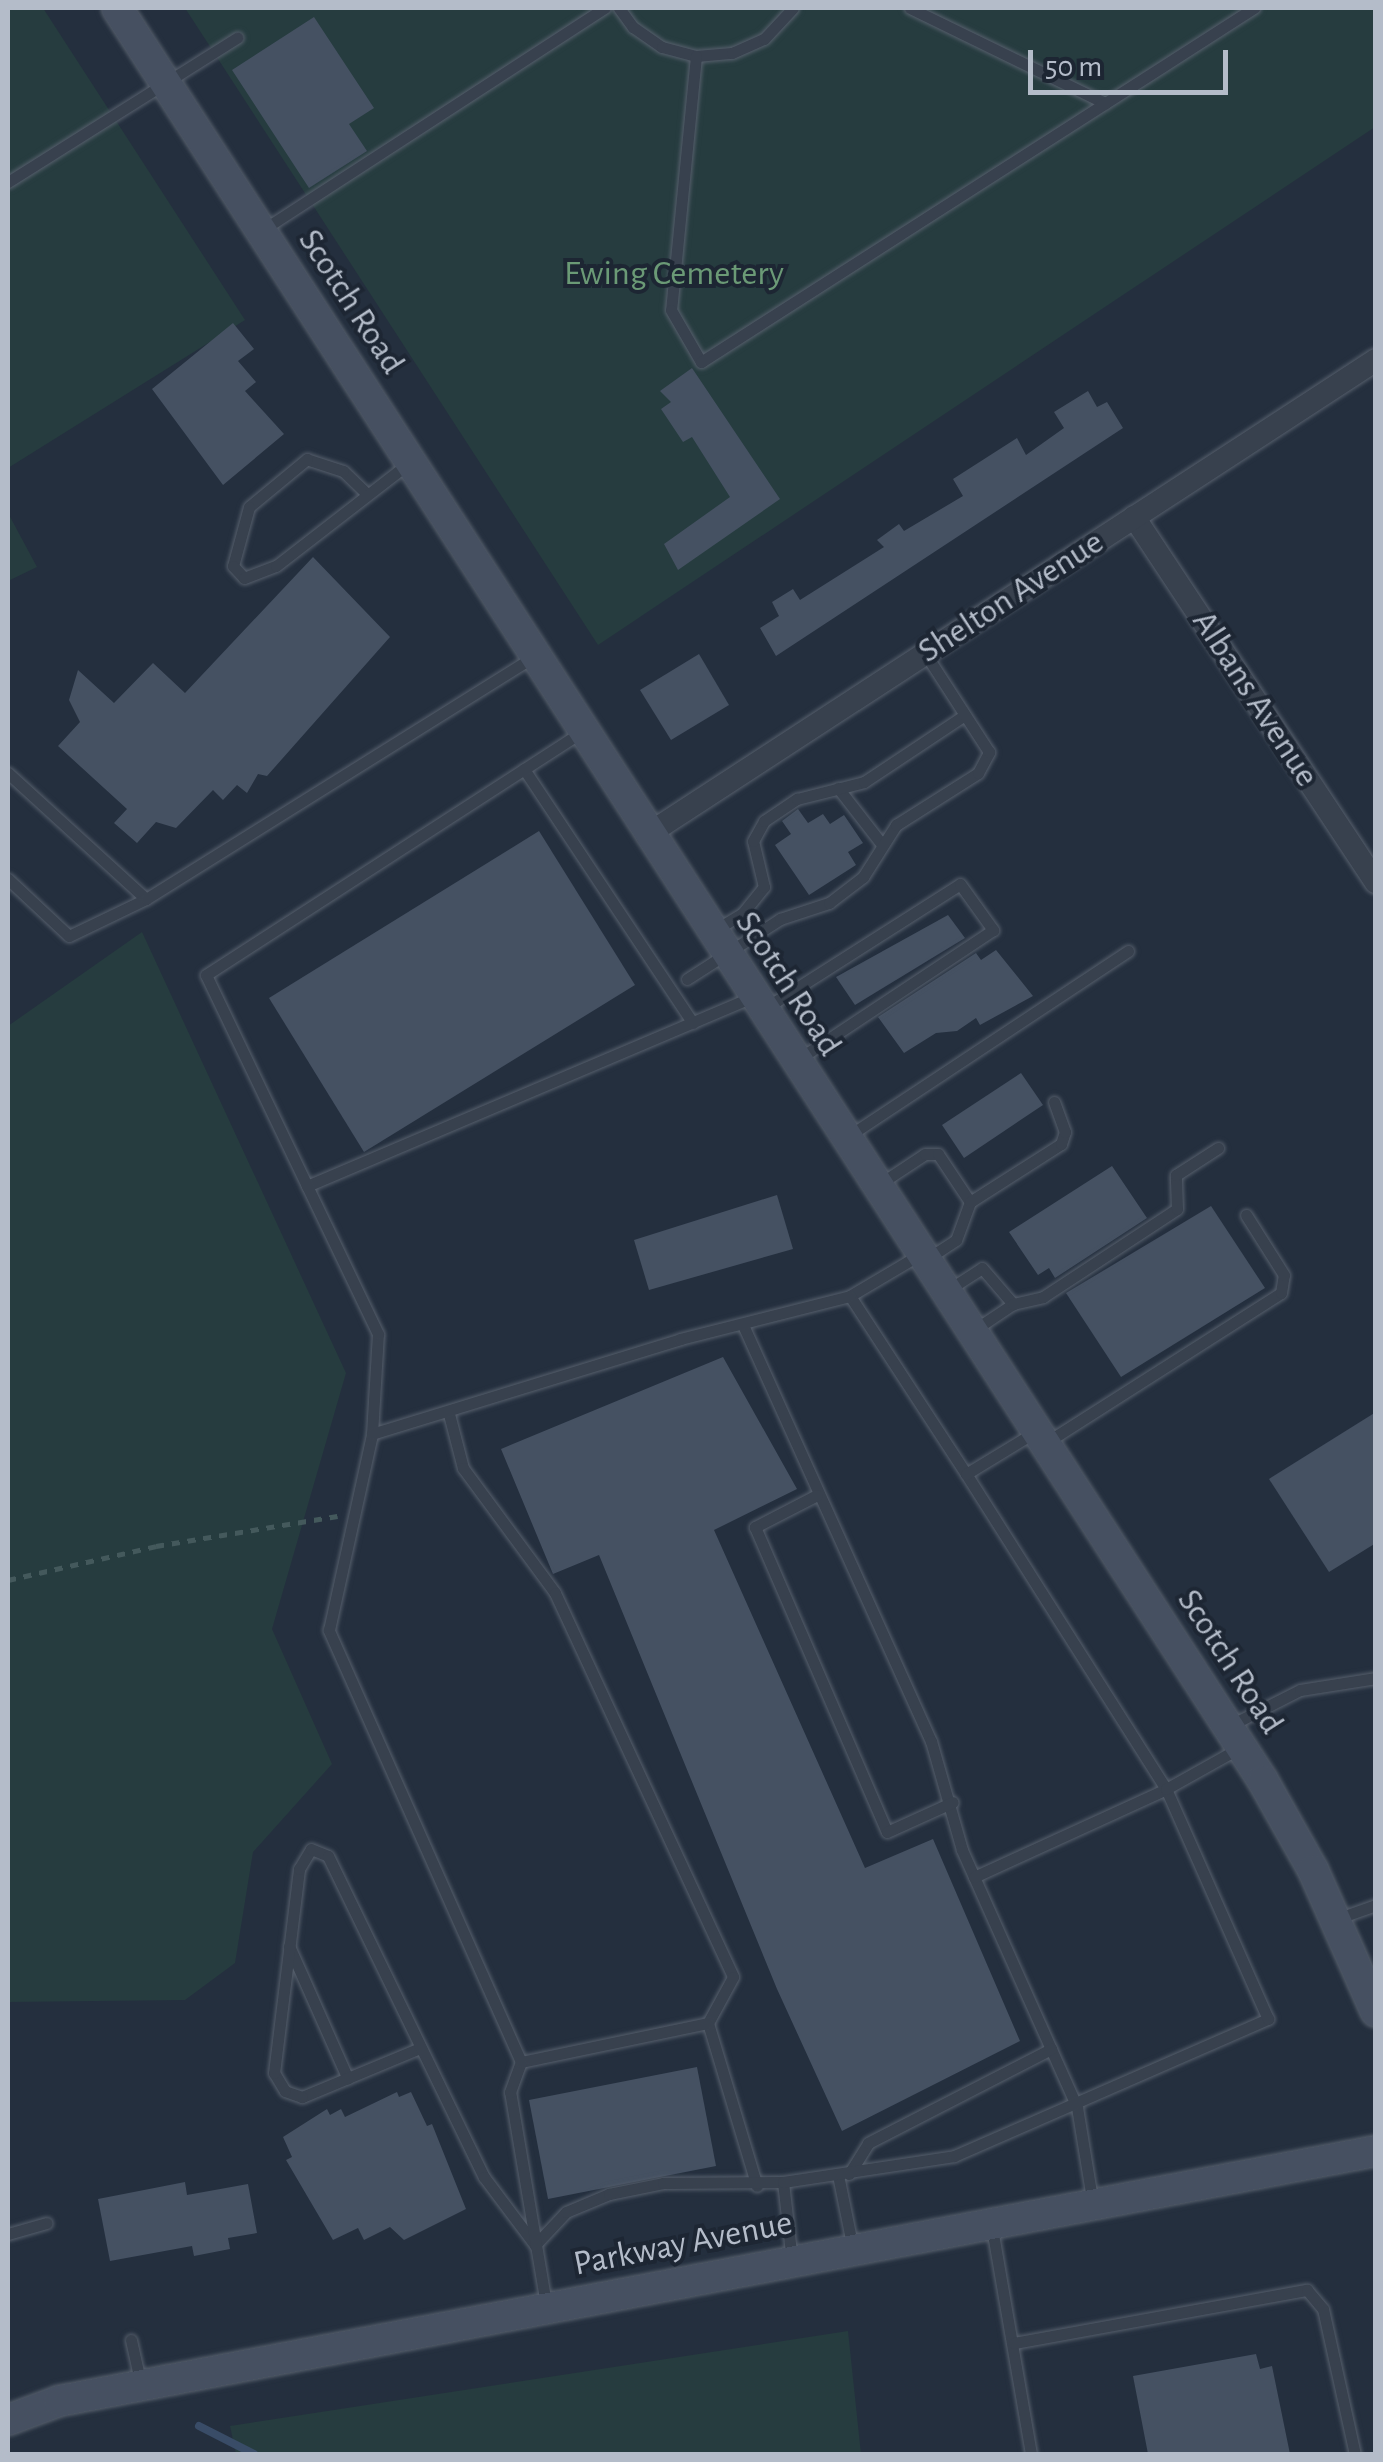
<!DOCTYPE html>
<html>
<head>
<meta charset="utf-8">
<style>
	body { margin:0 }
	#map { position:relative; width:1383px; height:2462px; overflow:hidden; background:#242f3e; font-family:"Alegreya Sans",sans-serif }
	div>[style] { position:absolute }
	.green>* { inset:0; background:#263c3f }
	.stream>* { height:8px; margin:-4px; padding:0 4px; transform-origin:4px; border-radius:4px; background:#394c67 }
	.building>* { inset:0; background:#455162 }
	.path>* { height:5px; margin-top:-2.5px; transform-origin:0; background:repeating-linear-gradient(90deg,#44595c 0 8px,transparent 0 16px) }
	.roads { filter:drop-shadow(0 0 2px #565f6c) drop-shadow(0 0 2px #565f6c) }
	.lane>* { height:11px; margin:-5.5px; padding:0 5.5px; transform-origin:5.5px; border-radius:5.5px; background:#38414e }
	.street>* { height:22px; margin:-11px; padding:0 11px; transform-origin:11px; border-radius:11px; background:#38414e }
	.secondary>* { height:30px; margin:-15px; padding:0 15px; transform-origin:15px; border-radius:15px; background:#465061 }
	span { translate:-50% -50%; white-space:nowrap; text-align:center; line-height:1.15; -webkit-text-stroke:8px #1d2633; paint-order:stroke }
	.park-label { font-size:35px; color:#6b9a76 }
	.street-label { font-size:35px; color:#b4bcc9 }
	.frame { position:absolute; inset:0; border:10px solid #b4bcc9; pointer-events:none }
	.scale { position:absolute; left:1028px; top:50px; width:200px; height:45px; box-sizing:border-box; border:5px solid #b4bcc9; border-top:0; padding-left:12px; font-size:30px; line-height:35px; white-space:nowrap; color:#b4bcc9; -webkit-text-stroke:8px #1d2633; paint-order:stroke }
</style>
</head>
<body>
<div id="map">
	<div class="green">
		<i style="clip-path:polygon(8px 8px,43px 8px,245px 320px,8px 468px)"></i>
		<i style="clip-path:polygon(185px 8px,1375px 8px,1375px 127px,598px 645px)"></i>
		<i style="clip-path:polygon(8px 513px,37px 567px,8px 581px)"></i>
		<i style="clip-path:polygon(142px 932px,346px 1373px,272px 1629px,332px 1764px,253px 1852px,235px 1963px,185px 2000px,8px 2002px,8px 1026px)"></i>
		<i style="clip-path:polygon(848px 2331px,861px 2454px,236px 2454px,230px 2426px)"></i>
	</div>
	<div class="stream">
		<i style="left:199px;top:2426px;width:62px;rotate:27deg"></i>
	</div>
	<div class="building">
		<i style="clip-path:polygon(314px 17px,374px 108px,349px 124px,367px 151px,309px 188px,232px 70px)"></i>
		<i style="clip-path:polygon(233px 323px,254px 349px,238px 361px,256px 382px,245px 391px,284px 434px,223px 485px,152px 389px)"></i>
		<i style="clip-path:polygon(692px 368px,780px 499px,678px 570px,664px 544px,730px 497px,692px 437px,683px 442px,661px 409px,671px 402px,660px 391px)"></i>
		<i style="clip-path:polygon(1088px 391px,1097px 407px,1107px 402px,1123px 428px,776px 656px,760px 628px,779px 616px,772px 602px,793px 589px,800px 600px,884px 547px,877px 540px,899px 524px,904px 531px,963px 496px,953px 479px,1017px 438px,1026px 455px,1064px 428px,1054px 412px)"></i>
		<i style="clip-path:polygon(313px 557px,390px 637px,267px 776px,258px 774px,247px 793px,237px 785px,223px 800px,213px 790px,176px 828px,156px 822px,137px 843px,114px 823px,127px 809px,58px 746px,80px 722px,69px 700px,78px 670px,114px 703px,153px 663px,185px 693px)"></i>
		<i style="clip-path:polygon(699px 654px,729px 705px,671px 740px,640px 690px)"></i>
		<i style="clip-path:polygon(798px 809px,808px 823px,823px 814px,830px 824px,844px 815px,863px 843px,848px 852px,856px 865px,809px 895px,775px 845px,791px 834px,782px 821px)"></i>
		<i style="clip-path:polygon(539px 831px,635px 985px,364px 1152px,269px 998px)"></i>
		<i style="clip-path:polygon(948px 915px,965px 938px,855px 1005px,836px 977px)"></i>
		<i style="clip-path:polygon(996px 950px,1033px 996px,980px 1025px,976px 1018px,957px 1031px,936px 1033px,904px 1053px,878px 1017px,976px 953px,981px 960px)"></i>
		<i style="clip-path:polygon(1021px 1073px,1043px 1105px,964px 1158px,942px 1125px)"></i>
		<i style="clip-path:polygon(1112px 1166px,1147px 1218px,1055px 1278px,1049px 1268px,1038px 1275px,1009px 1232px)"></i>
		<i style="clip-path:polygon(777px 1195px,793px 1249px,649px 1290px,634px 1240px)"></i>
		<i style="clip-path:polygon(1211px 1206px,1265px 1288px,1121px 1377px,1066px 1293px)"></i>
		<i style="clip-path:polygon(723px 1357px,797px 1489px,714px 1530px,865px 1868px,933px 1839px,1020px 2041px,842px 2131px,777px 1989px,599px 1555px,553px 1574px,501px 1449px)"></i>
		<i style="clip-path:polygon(1376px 1412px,1376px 1543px,1329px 1572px,1269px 1479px)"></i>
		<i style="clip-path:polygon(697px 2067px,716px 2166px,548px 2199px,529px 2100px)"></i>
		<i style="clip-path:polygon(397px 2092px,399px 2097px,411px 2092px,427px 2126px,432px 2124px,466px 2209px,404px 2240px,390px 2227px,364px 2240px,358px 2228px,333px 2240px,286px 2160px,292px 2157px,283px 2137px,327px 2109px,330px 2115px,341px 2109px,345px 2117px)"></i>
		<i style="clip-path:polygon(185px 2182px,187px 2195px,248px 2184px,257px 2233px,228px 2238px,230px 2249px,194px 2256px,192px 2246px,110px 2261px,98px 2199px)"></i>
		<i style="clip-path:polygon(1256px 2354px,1260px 2369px,1272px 2366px,1290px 2454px,1148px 2454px,1133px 2376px)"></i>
	</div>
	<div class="path">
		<i style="left:8px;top:1580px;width:152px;rotate:-12.9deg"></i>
		<i style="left:156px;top:1546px;width:184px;rotate:-9.4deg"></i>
	</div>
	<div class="roads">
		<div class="lane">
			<i style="left:619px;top:8px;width:24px;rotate:54deg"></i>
			<i style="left:633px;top:27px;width:35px;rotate:35deg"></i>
			<i style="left:662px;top:47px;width:35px;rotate:15deg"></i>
			<i style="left:696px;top:56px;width:36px;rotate:-5deg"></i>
			<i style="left:732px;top:53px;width:35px;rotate:-24deg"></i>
			<i style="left:764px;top:39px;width:42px;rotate:-46.9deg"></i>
			<i style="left:910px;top:8px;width:217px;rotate:26deg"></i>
			<i style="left:696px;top:56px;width:255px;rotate:95.6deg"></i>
			<i style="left:671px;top:310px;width:60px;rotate:60deg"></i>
			<i style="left:701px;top:362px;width:657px;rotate:-32.63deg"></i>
			<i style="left:8px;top:182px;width:271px;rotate:-32.2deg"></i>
			<i style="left:264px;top:229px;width:406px;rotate:-33deg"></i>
			<i style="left:367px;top:494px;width:33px;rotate:-136deg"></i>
			<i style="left:343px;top:471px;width:38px;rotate:-162deg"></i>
			<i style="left:307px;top:459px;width:75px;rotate:140.4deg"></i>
			<i style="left:249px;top:507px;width:61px;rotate:105.2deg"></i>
			<i style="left:233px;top:566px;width:16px;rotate:47deg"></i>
			<i style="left:244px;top:578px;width:34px;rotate:-21deg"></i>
			<i style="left:276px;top:566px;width:168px;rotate:-37.8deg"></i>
			<i style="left:524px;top:769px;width:305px;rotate:56.4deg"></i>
			<i style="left:8px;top:773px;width:187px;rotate:42.4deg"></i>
			<i style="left:838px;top:788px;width:68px;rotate:52.1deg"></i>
			<i style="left:8px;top:879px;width:83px;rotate:43.1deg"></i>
			<i style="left:69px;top:936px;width:85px;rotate:-25.7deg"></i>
			<i style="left:146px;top:899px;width:456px;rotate:-32deg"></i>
			<i style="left:715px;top:930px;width:31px;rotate:-31deg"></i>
			<i style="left:742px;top:914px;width:35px;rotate:-51deg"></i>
			<i style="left:764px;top:887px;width:47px;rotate:-103.4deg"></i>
			<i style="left:753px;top:841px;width:23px;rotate:-61deg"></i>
			<i style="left:764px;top:821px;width:40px;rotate:-34deg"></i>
			<i style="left:797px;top:799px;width:69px;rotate:-14.2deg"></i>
			<i style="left:864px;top:782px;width:121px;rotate:-33.6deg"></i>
			<i style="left:687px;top:979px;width:111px;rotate:-32.8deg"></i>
			<i style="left:780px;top:919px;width:52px;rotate:-18.1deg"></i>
			<i style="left:829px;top:903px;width:43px;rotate:-37.4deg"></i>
			<i style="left:863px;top:877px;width:62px;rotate:-57.6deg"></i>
			<i style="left:896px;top:825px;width:97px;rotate:-32.4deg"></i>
			<i style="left:978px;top:773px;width:24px;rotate:-62deg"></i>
			<i style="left:989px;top:752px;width:118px;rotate:-122.9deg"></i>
			<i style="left:764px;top:1009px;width:232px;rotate:-32.5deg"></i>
			<i style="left:960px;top:884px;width:57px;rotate:54.3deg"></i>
			<i style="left:993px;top:930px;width:233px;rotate:146.4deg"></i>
			<i style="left:847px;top:1137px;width:337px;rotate:-33.5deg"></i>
			<i style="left:878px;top:1185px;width:56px;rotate:-33.4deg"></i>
			<i style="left:925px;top:1154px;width:13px"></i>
			<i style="left:938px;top:1154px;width:58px;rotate:56.3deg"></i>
			<i style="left:970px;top:1202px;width:40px;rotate:110.2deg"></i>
			<i style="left:956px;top:1240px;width:35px;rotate:147deg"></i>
			<i style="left:307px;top:1186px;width:483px;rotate:-23deg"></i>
			<i style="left:970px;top:1202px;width:108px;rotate:-32.5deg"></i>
			<i style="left:1061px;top:1144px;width:13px;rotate:-72deg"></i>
			<i style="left:1065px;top:1132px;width:32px;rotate:-110deg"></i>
			<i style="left:919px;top:1255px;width:80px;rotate:149.3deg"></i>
			<i style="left:850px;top:1296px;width:212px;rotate:56.9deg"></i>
			<i style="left:948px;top:1290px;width:40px;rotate:-32.9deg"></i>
			<i style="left:982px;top:1268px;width:48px;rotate:49.3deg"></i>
			<i style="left:1013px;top:1304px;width:47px;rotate:146.3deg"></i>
			<i style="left:1013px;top:1304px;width:31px;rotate:-13deg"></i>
			<i style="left:1043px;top:1297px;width:160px;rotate:-33.3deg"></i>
			<i style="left:1177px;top:1209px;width:34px;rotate:-92deg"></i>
			<i style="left:1176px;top:1175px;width:50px;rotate:-32.7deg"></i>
			<i style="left:743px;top:1325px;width:457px;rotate:65.7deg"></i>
			<i style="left:931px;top:1741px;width:113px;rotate:74.1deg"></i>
			<i style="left:962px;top:1850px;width:282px;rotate:65.9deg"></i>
			<i style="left:1077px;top:2107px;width:99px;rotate:80.7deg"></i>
			<i style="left:449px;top:1414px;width:56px;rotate:75.5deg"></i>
			<i style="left:463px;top:1468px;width:155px;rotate:53.6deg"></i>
			<i style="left:555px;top:1593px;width:423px;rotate:65.1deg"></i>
			<i style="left:733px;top:1977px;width:52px;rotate:118.5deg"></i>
			<i style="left:708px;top:2023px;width:170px;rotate:73.3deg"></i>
			<i style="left:372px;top:1434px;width:100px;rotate:-86.6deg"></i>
			<i style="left:378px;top:1334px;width:398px;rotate:-115.6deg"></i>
			<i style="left:206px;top:975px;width:447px;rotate:-32.9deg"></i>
			<i style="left:1047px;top:1442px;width:277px;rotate:-32.5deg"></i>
			<i style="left:1281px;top:1293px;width:18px;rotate:-81deg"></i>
			<i style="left:1284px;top:1275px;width:71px;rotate:-122.3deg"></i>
			<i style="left:817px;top:1495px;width:70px;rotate:152.7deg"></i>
			<i style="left:755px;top:1527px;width:332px;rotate:66.6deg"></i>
			<i style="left:887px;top:1832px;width:72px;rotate:-24.4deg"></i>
			<i style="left:1231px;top:1725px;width:77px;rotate:-26.9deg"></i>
			<i style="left:1300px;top:1690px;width:77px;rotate:-9deg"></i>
			<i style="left:974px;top:1877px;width:211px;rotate:-24.6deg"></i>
			<i style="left:1166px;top:1789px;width:373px;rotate:-122.4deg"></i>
			<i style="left:966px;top:1474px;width:81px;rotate:-31.3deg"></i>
			<i style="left:1336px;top:1919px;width:42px;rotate:-19.3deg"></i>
			<i style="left:289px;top:1946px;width:145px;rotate:66.1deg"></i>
			<i style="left:420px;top:2048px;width:128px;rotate:157.4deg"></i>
			<i style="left:302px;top:2097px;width:18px;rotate:-161deg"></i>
			<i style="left:285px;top:2091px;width:21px;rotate:-121deg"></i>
			<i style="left:274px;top:2073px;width:206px;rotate:-83deg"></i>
			<i style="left:299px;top:1869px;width:23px;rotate:-59deg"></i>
			<i style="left:311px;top:1849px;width:18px;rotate:22deg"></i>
			<i style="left:328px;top:1856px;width:357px;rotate:64.1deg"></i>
			<i style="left:484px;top:2177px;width:85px;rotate:53.1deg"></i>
			<i style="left:535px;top:2245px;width:45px;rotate:-46.8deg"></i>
			<i style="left:566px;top:2212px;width:47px;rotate:-22.7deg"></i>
			<i style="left:609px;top:2194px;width:55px;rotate:-11.5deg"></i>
			<i style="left:663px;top:2183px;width:120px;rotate:-0.5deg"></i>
			<i style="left:783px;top:2182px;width:80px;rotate:83.5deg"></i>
			<i style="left:521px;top:2062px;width:191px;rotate:-11.8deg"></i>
			<i style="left:849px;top:2174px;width:36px;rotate:-58deg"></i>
			<i style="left:868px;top:2143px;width:206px;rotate:-27.2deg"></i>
			<i style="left:838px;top:2175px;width:76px;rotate:78.5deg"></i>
			<i style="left:783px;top:2182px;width:173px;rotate:-8.6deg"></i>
			<i style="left:954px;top:2156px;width:343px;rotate:-23.6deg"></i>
			<i style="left:1268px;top:2019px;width:252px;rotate:-113.9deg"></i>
			<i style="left:1166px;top:1789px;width:86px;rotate:-29.2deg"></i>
			<i style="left:992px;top:2228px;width:229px;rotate:80.2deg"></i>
			<i style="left:8px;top:2234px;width:40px;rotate:-16deg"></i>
			<i style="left:546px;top:2304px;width:215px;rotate:-99.6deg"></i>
			<i style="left:510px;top:2092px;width:32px;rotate:-70deg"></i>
			<i style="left:521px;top:2062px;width:473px;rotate:-114deg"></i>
			<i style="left:329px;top:1630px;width:201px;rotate:-77.6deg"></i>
			<i style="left:372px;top:1434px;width:322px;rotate:-17.1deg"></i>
			<i style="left:680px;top:1339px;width:175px;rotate:-14.2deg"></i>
			<i style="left:131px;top:2340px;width:46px;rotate:77.5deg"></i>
			<i style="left:1014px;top:2343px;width:298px;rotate:-10.3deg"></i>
			<i style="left:1307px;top:2290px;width:25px;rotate:50deg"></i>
			<i style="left:1323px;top:2309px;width:148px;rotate:77.6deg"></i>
		</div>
		<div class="street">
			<i style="left:1134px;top:517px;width:438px;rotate:56.5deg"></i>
			<i style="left:647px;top:835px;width:870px;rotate:-33.09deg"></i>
		</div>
		<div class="secondary">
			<i style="left:117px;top:8px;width:2111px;rotate:57.12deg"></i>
			<i style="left:1263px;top:1781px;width:102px;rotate:60.7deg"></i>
			<i style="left:1313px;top:1870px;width:155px;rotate:66.1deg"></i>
			<i style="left:8px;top:2420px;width:54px;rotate:-20.4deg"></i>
			<i style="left:59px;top:2401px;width:1341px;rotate:-10.75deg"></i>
		</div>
	</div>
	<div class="park-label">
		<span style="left:674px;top:274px">Ewing Cemetery</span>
	</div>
	<div class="street-label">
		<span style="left:351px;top:302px;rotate:57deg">Scotch Road</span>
		<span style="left:1011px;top:597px;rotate:-33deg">Shelton Avenue</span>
		<span style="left:1255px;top:699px;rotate:57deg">Albans Avenue</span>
		<span style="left:788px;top:984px;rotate:57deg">Scotch Road</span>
		<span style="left:1230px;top:1662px;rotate:57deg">Scotch Road</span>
		<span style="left:683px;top:2244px;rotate:-11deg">Parkway Avenue</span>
	</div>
	<div class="frame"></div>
	<div class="scale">50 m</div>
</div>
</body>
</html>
